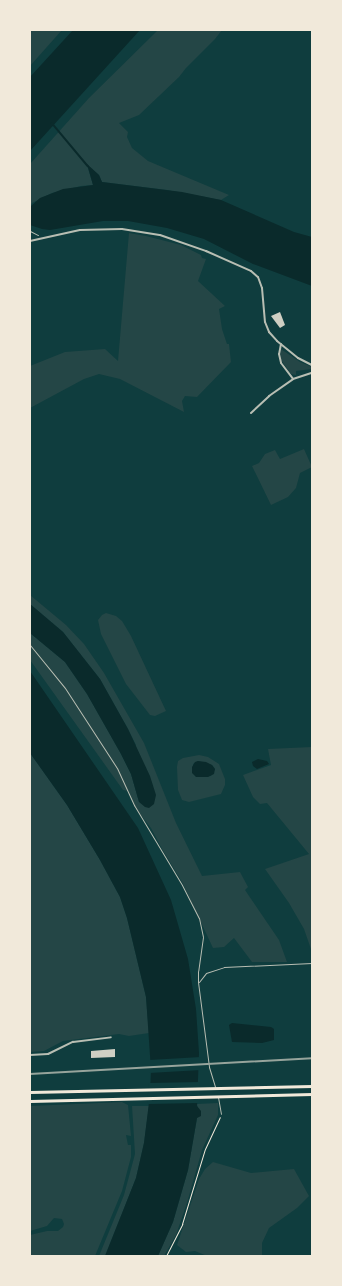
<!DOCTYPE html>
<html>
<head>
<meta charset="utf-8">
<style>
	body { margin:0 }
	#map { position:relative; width:342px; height:1286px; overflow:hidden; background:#0f3d3e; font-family:"Asap Condensed",sans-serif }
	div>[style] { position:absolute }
	.green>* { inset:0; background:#244646 }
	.water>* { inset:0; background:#0a2a2b }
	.pier>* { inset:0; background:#0f3d3e }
	.stream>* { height:1.5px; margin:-0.75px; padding:0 0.75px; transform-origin:0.75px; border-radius:0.75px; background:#0a2a2b }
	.building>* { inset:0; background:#cfcfc3 }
	.path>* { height:1px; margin:-0.5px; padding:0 0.5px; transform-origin:0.5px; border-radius:0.5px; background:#f1e9da }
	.service>* { height:1px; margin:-0.5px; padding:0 0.5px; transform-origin:0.5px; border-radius:0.5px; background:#b8beb3 }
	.minor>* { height:2px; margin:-1px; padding:0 1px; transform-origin:1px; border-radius:1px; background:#b8beb3 }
	.primary>* { height:3px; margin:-1.5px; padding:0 1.5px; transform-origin:1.5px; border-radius:1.5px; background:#f1e9da }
	.rail>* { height:1.5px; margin:-0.75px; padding:0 0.75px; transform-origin:0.75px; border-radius:0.75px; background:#97a49c }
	span { translate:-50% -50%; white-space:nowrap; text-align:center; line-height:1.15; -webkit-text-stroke:3.5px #f1e9da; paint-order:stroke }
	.frame { position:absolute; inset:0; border:31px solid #f1e9da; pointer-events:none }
</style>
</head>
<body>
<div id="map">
	<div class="green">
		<i style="clip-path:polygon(30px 30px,62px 30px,30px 66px)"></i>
		<i style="clip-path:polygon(158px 30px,222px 30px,215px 39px,186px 68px,179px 77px,139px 115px,119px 123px,128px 132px,127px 137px,132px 148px,148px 161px,229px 195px,221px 200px,167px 190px,102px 182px,99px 175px,87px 165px,93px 185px,81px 186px,52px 193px,32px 203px,30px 207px,30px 164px,89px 98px)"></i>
		<i style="clip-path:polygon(129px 233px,146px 236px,181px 245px,201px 255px,202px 258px,206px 259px,198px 281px,225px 306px,219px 309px,222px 329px,227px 344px,229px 344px,231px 362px,197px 397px,185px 396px,182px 401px,184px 412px,120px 379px,99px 374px,84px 379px,30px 408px,30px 366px,65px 352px,105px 349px,118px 361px)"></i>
		<i style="clip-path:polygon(281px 349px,300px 362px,312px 367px,312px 369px,296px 371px,296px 375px,291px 374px,281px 360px,280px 353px)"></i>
		<i style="clip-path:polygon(304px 449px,312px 467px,300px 473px,296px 488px,288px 497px,271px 505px,252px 466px,259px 463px,265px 454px,275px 450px,280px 459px)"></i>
		<i style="clip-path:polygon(30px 595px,66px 625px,84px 644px,104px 673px,144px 743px,176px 823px,202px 876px,240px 872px,248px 887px,245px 890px,279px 940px,287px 962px,252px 962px,234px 938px,224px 947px,213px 948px,182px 882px,162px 849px,151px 828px,136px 809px,128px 791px,123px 790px,30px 660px,30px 633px,65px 662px,87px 694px,121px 754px,131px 774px,139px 802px,136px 745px,128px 729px,100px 679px,63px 632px,30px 604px)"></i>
		<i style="clip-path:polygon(106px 613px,116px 616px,122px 621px,131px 636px,166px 711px,155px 716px,150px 715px,126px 684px,101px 634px,98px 620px,102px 615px)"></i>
		<i style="clip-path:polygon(312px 747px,312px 952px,304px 929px,289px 903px,265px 869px,309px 854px,267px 803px,260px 804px,253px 797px,243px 775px,271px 765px,268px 749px)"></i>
		<i style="clip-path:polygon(30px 753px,67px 805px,100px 860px,120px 897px,127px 918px,146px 997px,149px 1033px,129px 1036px,119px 1034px,63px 1041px,44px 1051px,30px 1052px)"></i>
		<i style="clip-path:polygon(evenodd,199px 755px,208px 757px,219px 764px,225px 779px,225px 785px,221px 794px,189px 802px,182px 800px,178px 790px,177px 767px,178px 761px,183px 758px,199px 755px,198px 761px,212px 765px,215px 769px,211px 776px,196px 777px,193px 764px,198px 761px)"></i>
		<i style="clip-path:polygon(122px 1102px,128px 1105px,131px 1136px,126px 1135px,128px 1145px,131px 1145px,131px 1157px,122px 1191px,95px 1256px,30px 1256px,30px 1235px,47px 1231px,58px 1231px,63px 1227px,64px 1224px,62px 1219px,54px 1218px,47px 1226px,30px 1231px,30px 1106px)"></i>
		<i style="clip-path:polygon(218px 1103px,218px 1115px,202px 1150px,187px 1203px,176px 1235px,164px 1256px,158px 1256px,173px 1222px,188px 1170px,197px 1118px,199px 1116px,197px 1104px)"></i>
		<i style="clip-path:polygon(132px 1106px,149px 1106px,144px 1143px,136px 1178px,115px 1231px,105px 1256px,99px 1256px,124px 1195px,135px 1154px)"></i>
		<i style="clip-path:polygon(213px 1162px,251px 1173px,294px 1169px,309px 1196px,297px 1208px,269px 1228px,262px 1243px,262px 1256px,207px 1256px,195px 1251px,186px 1252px,177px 1245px,199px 1179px,205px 1169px)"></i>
	</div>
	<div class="water">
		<i style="clip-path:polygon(73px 30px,140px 30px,30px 151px,30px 77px)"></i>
		<i style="clip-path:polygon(87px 164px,99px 175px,102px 182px,182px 192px,221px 200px,294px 232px,312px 237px,312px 286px,253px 264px,204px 239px,167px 228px,128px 221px,103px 221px,50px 230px,42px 229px,30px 225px,30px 207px,40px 198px,63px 189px,93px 185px)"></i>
		<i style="clip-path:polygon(30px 604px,63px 632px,100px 679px,128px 729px,150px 776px,156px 795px,154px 804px,149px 808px,145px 807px,139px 802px,131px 774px,121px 754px,87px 694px,65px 662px,30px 633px)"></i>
		<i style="clip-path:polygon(30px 671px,138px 828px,171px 900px,188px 959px,196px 1009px,199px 1053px,197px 1106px,201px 1111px,201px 1116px,197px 1118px,188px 1170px,173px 1222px,158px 1256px,105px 1256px,136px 1178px,144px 1143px,150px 1094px,151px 1070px,146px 997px,127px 918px,120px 897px,100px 860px,67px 805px,30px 753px)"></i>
		<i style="clip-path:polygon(258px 759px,267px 761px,269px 764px,257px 769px,253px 766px,252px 762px)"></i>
		<i style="clip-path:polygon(198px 761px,206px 762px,212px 765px,215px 769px,214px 774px,208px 777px,196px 777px,192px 773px,192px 767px,195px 762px)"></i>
		<i style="clip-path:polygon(232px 1023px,271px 1027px,274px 1029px,274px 1040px,262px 1043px,232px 1042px,229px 1025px)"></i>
	</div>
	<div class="pier">
		<i style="clip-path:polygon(201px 1057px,201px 1070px,149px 1073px,149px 1060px)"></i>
		<i style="clip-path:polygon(200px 1082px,199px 1103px,147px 1104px,149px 1083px)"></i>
	</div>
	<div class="stream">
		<i style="left:52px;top:123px;width:56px;rotate:50.1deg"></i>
	</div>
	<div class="building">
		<i style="clip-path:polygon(280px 312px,285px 325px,280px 328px,271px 316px)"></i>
		<i style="clip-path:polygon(115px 1049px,115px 1057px,91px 1058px,91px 1051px)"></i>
	</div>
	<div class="path">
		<i style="left:166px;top:1256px;width:36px;rotate:-63deg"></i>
		<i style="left:182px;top:1224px;width:78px;rotate:-73deg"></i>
		<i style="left:205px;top:1149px;width:35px;rotate:-65deg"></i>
	</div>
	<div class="service">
		<i style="left:30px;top:231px;width:9px;rotate:27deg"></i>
		<i style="left:30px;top:645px;width:55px;rotate:50.9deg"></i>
		<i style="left:65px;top:688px;width:95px;rotate:57deg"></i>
		<i style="left:117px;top:768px;width:41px;rotate:65.3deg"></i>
		<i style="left:134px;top:805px;width:93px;rotate:59deg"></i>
		<i style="left:182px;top:885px;width:37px;rotate:63deg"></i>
		<i style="left:199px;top:918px;width:19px;rotate:78deg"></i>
		<i style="left:203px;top:937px;width:34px;rotate:98deg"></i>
		<i style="left:198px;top:971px;width:11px;rotate:90deg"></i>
		<i style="left:198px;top:982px;width:86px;rotate:82.6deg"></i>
		<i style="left:209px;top:1067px;width:21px;rotate:73deg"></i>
		<i style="left:199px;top:982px;width:11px;rotate:-52deg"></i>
		<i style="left:206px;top:973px;width:19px;rotate:-18deg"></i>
		<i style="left:224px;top:967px;width:88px;rotate:-2.6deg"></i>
		<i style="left:218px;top:1097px;width:17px;rotate:80deg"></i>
	</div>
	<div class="minor">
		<i style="left:30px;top:241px;width:51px;rotate:-12.4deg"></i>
		<i style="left:80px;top:230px;width:42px;rotate:-1.4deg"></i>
		<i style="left:122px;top:229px;width:38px;rotate:9deg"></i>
		<i style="left:160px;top:235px;width:49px;rotate:19.2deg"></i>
		<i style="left:206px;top:251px;width:49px;rotate:24deg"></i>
		<i style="left:251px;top:271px;width:9px;rotate:41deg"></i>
		<i style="left:258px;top:277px;width:12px;rotate:70deg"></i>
		<i style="left:262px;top:288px;width:34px;rotate:85deg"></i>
		<i style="left:265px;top:322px;width:11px;rotate:68deg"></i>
		<i style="left:269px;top:332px;width:12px;rotate:48deg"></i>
		<i style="left:277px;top:341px;width:27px;rotate:39deg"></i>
		<i style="left:298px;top:358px;width:16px;rotate:27deg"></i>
		<i style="left:281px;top:344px;width:10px;rotate:101deg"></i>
		<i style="left:279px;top:354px;width:9px;rotate:77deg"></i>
		<i style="left:281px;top:363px;width:20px;rotate:53deg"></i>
		<i style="left:251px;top:413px;width:25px;rotate:-43deg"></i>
		<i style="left:269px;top:396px;width:29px;rotate:-35deg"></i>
		<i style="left:293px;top:379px;width:20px;rotate:-18deg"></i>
		<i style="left:30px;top:1055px;width:18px;rotate:-3deg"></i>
		<i style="left:48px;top:1054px;width:28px;rotate:-26deg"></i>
		<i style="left:73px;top:1042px;width:38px;rotate:-7deg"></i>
	</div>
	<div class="primary">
		<i style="left:30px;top:1092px;width:282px;rotate:-1.2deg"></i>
		<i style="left:30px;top:1101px;width:282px;rotate:-1.4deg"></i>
	</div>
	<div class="rail">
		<i style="left:30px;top:1074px;width:282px;rotate:-3.2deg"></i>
	</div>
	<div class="frame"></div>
</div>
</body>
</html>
